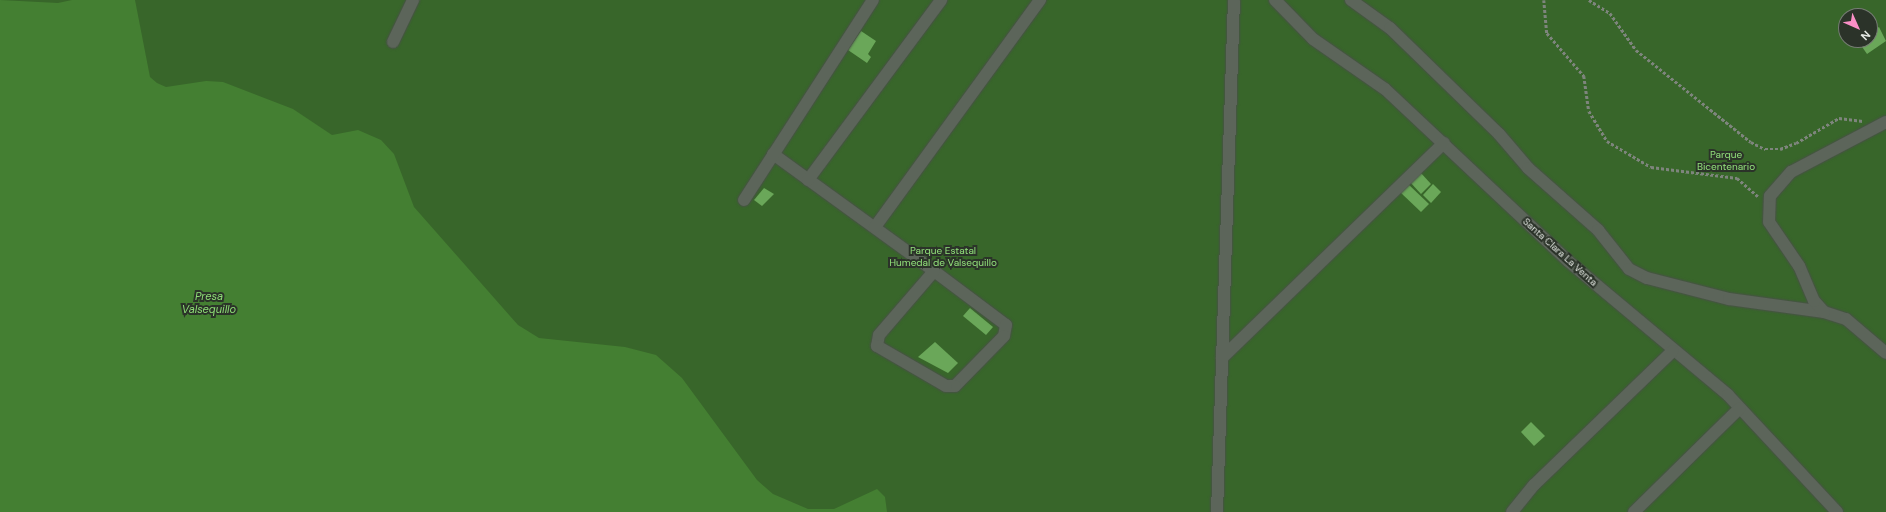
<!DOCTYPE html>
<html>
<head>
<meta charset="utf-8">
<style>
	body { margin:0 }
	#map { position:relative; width:1886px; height:512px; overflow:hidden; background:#2b3329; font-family:"DM Sans",sans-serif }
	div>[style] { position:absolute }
	.green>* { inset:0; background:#38662a }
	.water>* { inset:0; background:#447f32 }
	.building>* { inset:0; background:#6aa759 }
	.path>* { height:2.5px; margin-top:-1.25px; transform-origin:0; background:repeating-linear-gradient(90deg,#7e857d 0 3px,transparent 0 5px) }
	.roads { filter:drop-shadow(0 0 1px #495048) drop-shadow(0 0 1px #495048) }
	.minor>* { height:12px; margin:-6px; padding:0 6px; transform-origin:6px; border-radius:6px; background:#5c655a }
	span { translate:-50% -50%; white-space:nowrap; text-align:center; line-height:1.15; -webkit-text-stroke:4px #2b3329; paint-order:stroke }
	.park-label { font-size:10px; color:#92e17b }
	.street-label { font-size:10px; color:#e4e9e3 }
	.water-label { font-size:11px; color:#8ddc76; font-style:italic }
	.north { position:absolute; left:1838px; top:8px; width:40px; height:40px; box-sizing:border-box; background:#2b3329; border:1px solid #757c73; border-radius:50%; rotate:135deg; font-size:11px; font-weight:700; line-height:16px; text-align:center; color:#e4e9e3 }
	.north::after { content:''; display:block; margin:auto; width:14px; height:18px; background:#fa8fc6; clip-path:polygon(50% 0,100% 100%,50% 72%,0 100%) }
</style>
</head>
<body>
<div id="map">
	<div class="green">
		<i style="clip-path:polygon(evenodd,0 0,1886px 0,1886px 512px,0 512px,0 0,1846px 16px,1870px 16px,1870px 40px,1846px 40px,1846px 16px)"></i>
	</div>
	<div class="water">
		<i style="clip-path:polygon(0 0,58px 3px,72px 0,135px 0,150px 77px,157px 83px,166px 87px,206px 81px,223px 82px,293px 109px,332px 135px,358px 130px,381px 140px,394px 154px,414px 207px,518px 325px,539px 338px,625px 347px,656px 355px,682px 378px,757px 480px,773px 494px,808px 509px,834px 509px,877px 489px,885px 497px,887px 512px,0 512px)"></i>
	</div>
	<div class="building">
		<i style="clip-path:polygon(1879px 27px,1886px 41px,1867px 54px,1858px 41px,1870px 40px,1870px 33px)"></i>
		<i style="clip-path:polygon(861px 31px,876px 41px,868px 54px,871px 57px,867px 63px,848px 50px)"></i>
		<i style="clip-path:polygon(1420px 172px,1431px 184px,1421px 194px,1410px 182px)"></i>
		<i style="clip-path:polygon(1408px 184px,1429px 204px,1421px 212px,1400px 192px)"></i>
		<i style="clip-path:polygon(1433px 184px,1441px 192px,1431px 203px,1423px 195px)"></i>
		<i style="clip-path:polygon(764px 188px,774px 194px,762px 206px,754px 200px)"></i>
		<i style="clip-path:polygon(970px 308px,993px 327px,986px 335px,963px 316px)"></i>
		<i style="clip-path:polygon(935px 342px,958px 363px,948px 373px,918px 357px)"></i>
		<i style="clip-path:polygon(1531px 422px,1545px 436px,1534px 446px,1521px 432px)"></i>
	</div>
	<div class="path">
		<i style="left:1544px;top:0;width:33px;rotate:85deg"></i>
		<i style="left:1547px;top:33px;width:57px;rotate:49.3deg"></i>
		<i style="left:1584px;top:76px;width:35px;rotate:82deg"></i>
		<i style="left:1589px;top:111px;width:35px;rotate:59deg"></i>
		<i style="left:1607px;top:141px;width:51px;rotate:30.6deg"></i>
		<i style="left:1651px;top:167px;width:87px;rotate:7.3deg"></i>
		<i style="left:1737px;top:178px;width:28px;rotate:41deg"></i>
		<i style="left:1589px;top:0;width:25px;rotate:32deg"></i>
		<i style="left:1610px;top:13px;width:45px;rotate:54.9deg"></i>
		<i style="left:1636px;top:50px;width:147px;rotate:38.7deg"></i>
		<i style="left:1751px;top:142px;width:16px;rotate:27deg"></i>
		<i style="left:1765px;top:149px;width:15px"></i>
		<i style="left:1780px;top:149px;width:17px;rotate:-21deg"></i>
		<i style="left:1796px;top:143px;width:50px;rotate:-30.2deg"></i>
		<i style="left:1839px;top:118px;width:24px;rotate:7deg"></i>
	</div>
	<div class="roads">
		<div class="minor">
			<i style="left:1275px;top:0;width:54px;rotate:45.7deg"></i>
			<i style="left:1313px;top:39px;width:88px;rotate:34.8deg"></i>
			<i style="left:1385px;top:89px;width:251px;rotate:43.2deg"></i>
			<i style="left:1568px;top:261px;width:209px;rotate:39.9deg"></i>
			<i style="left:1728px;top:395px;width:160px;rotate:47deg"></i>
			<i style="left:1351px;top:0;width:48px;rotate:35.7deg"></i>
			<i style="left:1390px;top:28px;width:152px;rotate:44.2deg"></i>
			<i style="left:1499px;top:134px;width:45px;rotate:49.5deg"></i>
			<i style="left:1528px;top:168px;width:94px;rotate:41.5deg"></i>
			<i style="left:1598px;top:230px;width:50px;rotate:51.5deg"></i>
			<i style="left:1629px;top:269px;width:20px;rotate:27deg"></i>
			<i style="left:1647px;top:278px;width:85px;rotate:14.4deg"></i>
			<i style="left:1729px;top:299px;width:96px;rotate:7.8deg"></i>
			<i style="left:1824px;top:312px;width:23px;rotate:18deg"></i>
			<i style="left:1846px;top:319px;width:52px;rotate:40.4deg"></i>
			<i style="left:393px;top:42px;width:47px;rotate:-64.5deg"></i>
			<i style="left:773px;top:154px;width:199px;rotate:36deg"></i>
			<i style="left:934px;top:271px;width:90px;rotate:36.9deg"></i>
			<i style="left:1006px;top:325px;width:11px;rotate:100deg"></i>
			<i style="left:1004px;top:336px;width:70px;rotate:134.4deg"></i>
			<i style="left:955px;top:386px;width:9px;rotate:180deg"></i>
			<i style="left:946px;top:386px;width:80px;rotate:-149.9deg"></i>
			<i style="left:877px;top:346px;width:11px;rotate:-80deg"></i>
			<i style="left:879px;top:335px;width:84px;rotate:-49.3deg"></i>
			<i style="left:808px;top:180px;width:224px;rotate:-53.5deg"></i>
			<i style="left:744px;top:200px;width:238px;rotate:-57.2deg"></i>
			<i style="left:875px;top:227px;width:281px;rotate:-54deg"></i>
			<i style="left:1824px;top:312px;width:15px;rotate:-132deg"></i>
			<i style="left:1814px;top:301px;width:38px;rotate:-113deg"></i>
			<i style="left:1799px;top:266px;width:53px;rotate:-124.3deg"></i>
			<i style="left:1769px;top:222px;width:26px;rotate:-88deg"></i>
			<i style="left:1770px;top:196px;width:32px;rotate:-49deg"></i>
			<i style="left:1791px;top:172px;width:107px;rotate:-27.8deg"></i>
			<i style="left:1222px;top:358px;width:309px;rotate:-44.1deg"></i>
			<i style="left:1217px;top:512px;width:512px;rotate:-88.1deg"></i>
			<i style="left:1512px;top:512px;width:35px;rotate:-51deg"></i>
			<i style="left:1534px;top:485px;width:193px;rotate:-44deg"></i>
			<i style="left:1634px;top:512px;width:148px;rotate:-44.5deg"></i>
		</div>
	</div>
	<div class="park-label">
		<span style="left:1726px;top:160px">Parque<br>Bicentenario</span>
		<span style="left:943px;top:256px">Parque Estatal<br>Humedal de Valsequillo</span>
	</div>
	<div class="street-label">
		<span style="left:1560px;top:252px;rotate:42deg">Santa Clara La Venta</span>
	</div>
	<div class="water-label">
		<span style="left:209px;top:303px">Presa<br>Valsequillo</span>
	</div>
	<div class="north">N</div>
</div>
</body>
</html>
